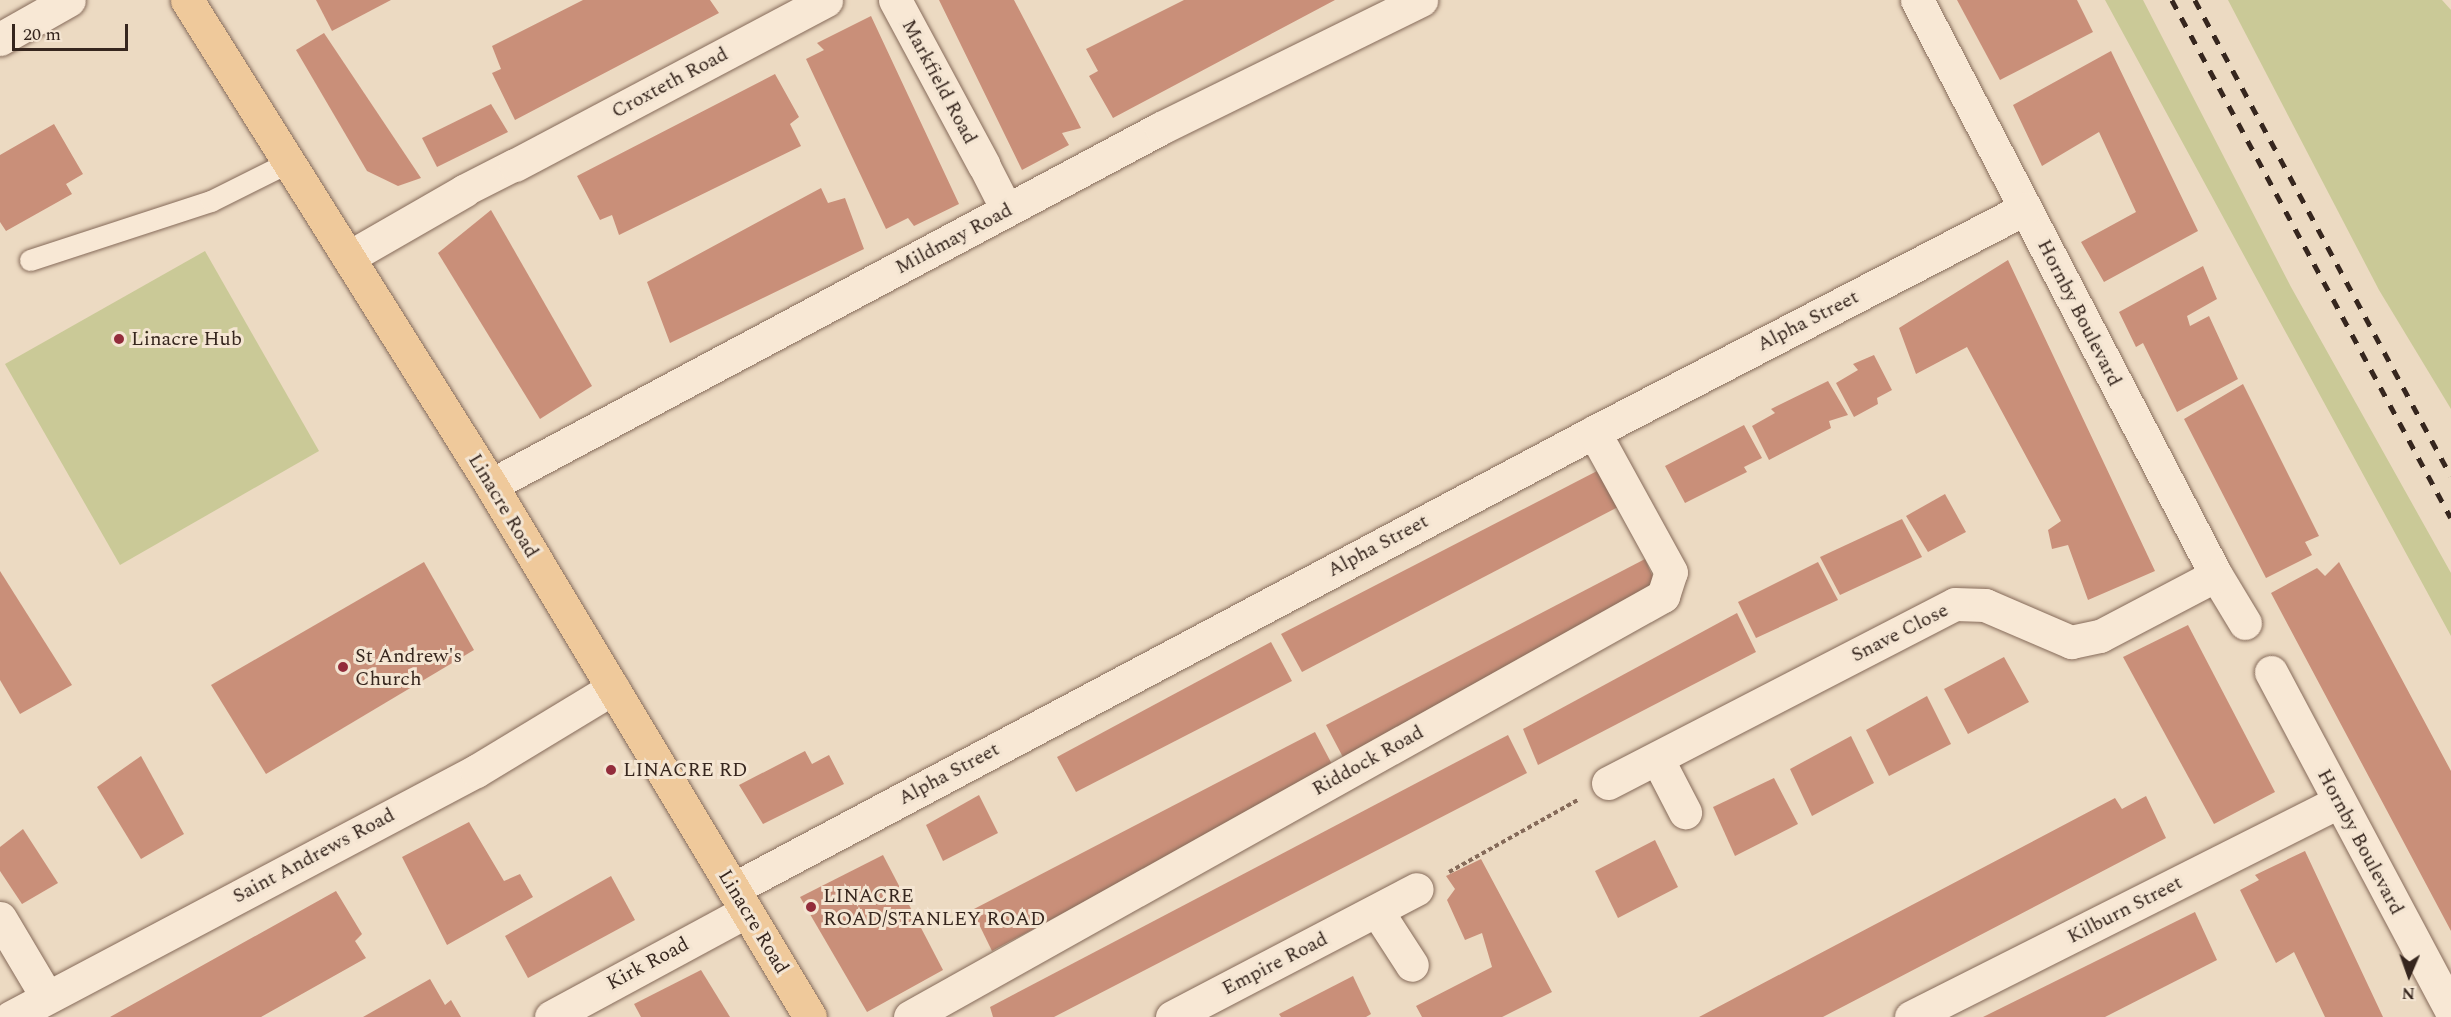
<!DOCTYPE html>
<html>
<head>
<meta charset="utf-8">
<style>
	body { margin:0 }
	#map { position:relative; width:2451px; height:1017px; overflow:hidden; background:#ecdac2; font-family:Spectral,serif }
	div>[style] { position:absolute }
	.green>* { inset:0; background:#cac997 }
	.building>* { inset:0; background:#c98f79 }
	.path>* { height:4px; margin-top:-2px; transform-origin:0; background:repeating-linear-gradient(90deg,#866b5a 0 4.5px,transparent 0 7.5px) }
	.roads { filter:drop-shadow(0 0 2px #866b5a) drop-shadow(0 0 2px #866b5a) }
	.service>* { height:21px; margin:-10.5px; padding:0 10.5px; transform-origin:10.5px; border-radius:10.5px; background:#f8e8d5 }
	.pedestrian>* { height:32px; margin:-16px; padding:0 16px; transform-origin:16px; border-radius:16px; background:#f8e8d5 }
	.minor>* { height:33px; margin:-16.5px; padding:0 16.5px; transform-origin:16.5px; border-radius:16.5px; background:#f8e8d5 }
	.primary>* { height:33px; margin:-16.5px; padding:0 16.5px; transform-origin:16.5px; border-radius:16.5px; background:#efc99b }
	.rail>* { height:4.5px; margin-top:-2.25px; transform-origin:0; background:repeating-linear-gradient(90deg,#36261e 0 10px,transparent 0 20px) }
	.dots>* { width:16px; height:16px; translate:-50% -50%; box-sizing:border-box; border:3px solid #f4e5d2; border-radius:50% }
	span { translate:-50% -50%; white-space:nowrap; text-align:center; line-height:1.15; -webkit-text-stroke:6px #f4e5d2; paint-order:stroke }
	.street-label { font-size:20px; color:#36261e }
	.poi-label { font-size:20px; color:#36261e }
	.left { translate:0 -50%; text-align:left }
	.north { position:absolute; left:2379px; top:945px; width:60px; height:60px; -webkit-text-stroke:4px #f4e5d2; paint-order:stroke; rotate:182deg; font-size:16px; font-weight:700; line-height:24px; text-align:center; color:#36261e }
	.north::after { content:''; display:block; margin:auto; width:21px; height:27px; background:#36261e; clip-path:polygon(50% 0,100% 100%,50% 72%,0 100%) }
	.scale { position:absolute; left:12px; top:24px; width:116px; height:27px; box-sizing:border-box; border:3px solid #36261e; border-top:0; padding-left:8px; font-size:18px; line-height:21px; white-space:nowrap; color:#36261e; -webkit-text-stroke:4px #f4e5d2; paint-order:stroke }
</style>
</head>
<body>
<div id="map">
	<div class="green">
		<i style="clip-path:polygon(2105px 0,2143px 0,2291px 287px,2451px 573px,2451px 636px)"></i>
		<i style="clip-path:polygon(2228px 0,2442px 0,2451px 10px,2451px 409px,2379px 290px)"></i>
		<i style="clip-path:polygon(205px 251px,319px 451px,120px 565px,5px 364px)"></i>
	</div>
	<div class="building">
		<i style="clip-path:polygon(316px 0,391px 0,332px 31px)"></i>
		<i style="clip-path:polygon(583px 0,710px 0,719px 13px,515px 120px,492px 73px,501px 69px,492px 46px)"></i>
		<i style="clip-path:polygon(939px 0,1014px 0,1081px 128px,1062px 133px,1069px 145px,1022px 170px)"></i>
		<i style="clip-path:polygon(1184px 0,1335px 0,1113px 118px,1089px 76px,1098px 71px,1086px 49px)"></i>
		<i style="clip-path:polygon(1957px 0,2077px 0,2093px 32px,2000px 80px)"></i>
		<i style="clip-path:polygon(871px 16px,959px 204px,914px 226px,908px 218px,886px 229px,806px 59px,824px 50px,817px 43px)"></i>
		<i style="clip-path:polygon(324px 33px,421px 178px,398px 186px,367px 171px,296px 50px)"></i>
		<i style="clip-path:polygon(2111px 51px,2198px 231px,2104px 282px,2081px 242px,2136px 212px,2099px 132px,2042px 166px,2013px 105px)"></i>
		<i style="clip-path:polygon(775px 74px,799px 117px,790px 124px,801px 146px,619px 235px,612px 215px,600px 220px,577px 176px)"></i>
		<i style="clip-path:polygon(491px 104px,508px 132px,437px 167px,422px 138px)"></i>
		<i style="clip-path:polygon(54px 124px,83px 174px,66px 184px,72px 194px,6px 231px,0 222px,0 155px)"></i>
		<i style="clip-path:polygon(821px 188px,828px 203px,845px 198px,864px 249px,670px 343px,647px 282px)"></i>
		<i style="clip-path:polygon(491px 210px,592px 386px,540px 419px,438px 253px)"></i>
		<i style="clip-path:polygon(2008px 260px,2155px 571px,2088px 600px,2068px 545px,2052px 549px,2048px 530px,2061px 521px,1967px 347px,1916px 374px,1899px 328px)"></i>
		<i style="clip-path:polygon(2203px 266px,2217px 299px,2187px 316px,2190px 326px,2209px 316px,2238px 379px,2177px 412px,2143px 343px,2136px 347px,2119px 312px)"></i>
		<i style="clip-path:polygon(1874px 355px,1892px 390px,1877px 398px,1878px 404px,1854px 417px,1836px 383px,1858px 370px,1853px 364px)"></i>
		<i style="clip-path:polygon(1828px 381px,1848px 415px,1829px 421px,1831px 428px,1769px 460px,1752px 426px,1775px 413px,1771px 409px)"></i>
		<i style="clip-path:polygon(2243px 384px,2319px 536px,2305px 542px,2312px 555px,2266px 578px,2184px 419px)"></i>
		<i style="clip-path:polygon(1744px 425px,1762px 458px,1744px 467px,1747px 472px,1685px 503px,1665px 466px)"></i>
		<i style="clip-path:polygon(1599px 470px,1618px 507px,1302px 672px,1281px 634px)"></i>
		<i style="clip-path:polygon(1945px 494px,1966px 532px,1928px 552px,1906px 516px)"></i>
		<i style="clip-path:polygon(1902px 519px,1922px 557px,1840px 595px,1820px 557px)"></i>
		<i style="clip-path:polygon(1645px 559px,1658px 589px,1345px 761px,1326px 725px)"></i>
		<i style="clip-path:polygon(424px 562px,474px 650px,266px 774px,211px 685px)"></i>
		<i style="clip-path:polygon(1818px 562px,1838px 600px,1756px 638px,1738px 602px)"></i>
		<i style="clip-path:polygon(2339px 562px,2451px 771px,2451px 931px,2271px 593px,2317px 568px,2325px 576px)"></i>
		<i style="clip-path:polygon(0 571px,72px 685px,20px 714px,0 680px)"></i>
		<i style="clip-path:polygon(1737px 613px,1756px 652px,1538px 765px,1523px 729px)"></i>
		<i style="clip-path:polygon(2188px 625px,2275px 792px,2214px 824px,2123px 657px)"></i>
		<i style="clip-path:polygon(1271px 642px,1292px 681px,1076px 792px,1057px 757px)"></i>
		<i style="clip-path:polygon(2004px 657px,2029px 702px,1968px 734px,1944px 689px)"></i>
		<i style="clip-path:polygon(1927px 696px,1951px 744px,1889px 776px,1866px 730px)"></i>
		<i style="clip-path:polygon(1315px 732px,1334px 768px,992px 951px,972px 910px)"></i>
		<i style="clip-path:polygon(1508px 735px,1527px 773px,1054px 1017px,993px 1017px,990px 1007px)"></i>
		<i style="clip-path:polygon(1851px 736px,1874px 783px,1812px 816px,1790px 769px)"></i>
		<i style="clip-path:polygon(805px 751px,812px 764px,829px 755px,844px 784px,763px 824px,739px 785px)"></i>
		<i style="clip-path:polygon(141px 756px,184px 834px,141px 859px,97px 787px)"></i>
		<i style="clip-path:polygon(1774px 778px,1798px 824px,1735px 856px,1713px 807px)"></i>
		<i style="clip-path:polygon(979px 795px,998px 833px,943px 861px,926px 825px)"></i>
		<i style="clip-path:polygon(2146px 796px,2166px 838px,1823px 1017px,1699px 1017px,2115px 798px,2122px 809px)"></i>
		<i style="clip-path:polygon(469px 822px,504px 881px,520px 874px,533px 897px,447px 945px,402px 857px)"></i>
		<i style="clip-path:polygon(23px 829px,58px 883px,22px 904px,0 871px,0 847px)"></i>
		<i style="clip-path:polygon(1655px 840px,1678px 887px,1618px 918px,1595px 871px)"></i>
		<i style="clip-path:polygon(2305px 851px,2383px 1017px,2325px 1017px,2294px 952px,2276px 963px,2240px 890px,2259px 880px,2255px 875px)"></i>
		<i style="clip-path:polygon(883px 855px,943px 970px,867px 1012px,800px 897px)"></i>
		<i style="clip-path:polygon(1481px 859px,1552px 992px,1502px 1017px,1422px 1017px,1416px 1006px,1492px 967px,1482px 933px,1465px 940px,1447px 900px,1455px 889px,1446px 876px)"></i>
		<i style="clip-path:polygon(611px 876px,635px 920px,528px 978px,505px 936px)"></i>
		<i style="clip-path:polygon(336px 891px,362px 934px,355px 941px,366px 958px,261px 1017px,110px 1017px)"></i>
		<i style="clip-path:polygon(2195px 912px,2217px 960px,2105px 1017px,1983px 1017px)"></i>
		<i style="clip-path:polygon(701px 970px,730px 1017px,641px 1017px,634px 1004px)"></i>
		<i style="clip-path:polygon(1353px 976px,1371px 1014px,1366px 1017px,1281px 1017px,1279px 1014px)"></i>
		<i style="clip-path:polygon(430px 979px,445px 1005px,451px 1000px,461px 1017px,363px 1017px)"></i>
	</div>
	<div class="path">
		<i style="left:1449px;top:872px;width:148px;rotate:-29.2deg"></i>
	</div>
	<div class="roads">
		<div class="service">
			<i style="left:30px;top:260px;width:190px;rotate:-18.1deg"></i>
			<i style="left:211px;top:201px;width:87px;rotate:-26.6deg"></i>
		</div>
		<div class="pedestrian">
			<i style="left:984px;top:165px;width:51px;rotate:62.9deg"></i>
			<i style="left:464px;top:191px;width:57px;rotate:-27deg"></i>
		</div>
		<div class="minor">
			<i style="left:895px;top:0;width:187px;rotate:61.7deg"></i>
			<i style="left:1917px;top:0;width:648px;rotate:62.53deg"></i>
			<i style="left:2216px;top:575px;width:56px;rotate:58.9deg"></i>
			<i style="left:0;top:39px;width:79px;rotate:-29.5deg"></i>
			<i style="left:515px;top:165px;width:352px;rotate:-27.9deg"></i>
			<i style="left:349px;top:257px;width:133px;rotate:-29.9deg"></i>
			<i style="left:491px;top:485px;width:759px;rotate:-28.05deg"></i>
			<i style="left:1161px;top:128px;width:290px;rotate:-26.2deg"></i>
			<i style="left:2271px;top:672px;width:384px;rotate:62deg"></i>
			<i style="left:1658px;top:760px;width:59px;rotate:62.6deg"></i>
			<i style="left:1608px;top:783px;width:390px;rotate:-27.3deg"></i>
			<i style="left:1955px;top:604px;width:30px;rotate:2deg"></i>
			<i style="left:1985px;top:605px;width:94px;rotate:23.3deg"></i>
			<i style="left:2071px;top:642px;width:30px;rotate:-12deg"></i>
			<i style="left:2100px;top:636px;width:131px;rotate:-27.7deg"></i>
			<i style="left:733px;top:889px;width:975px;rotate:-27.96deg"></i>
			<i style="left:1594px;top:432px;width:485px;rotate:-27.4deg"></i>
			<i style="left:1377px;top:911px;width:64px;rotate:57.1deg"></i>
			<i style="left:0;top:918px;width:92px;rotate:59.3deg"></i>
			<i style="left:11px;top:1017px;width:526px;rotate:-27.88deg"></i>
			<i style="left:476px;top:771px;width:160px;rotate:-31.2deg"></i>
			<i style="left:551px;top:1017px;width:221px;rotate:-28.4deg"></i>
			<i style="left:910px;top:1017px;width:863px;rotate:-29.21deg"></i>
			<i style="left:1663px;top:596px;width:25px;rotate:-72deg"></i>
			<i style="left:1671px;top:572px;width:160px;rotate:-118.8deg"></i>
			<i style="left:1172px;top:1017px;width:276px;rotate:-27.6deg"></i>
			<i style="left:1911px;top:1017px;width:479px;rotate:-26.7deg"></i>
		</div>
		<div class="primary">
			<i style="left:187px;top:0;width:572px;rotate:57.92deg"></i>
			<i style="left:491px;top:485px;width:620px;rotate:59.05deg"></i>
		</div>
	</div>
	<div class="rail">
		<i style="left:2172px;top:0;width:588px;rotate:61.69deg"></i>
		<i style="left:2195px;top:0;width:540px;rotate:61.73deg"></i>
	</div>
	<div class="dots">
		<i style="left:119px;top:339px;background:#932c3b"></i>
		<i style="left:343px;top:667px;background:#932c3b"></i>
		<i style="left:611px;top:770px;background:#932c3b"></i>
		<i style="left:811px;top:907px;background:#932c3b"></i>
	</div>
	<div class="street-label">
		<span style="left:939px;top:82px;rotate:62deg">Markfield Road</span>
		<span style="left:670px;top:83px;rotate:-28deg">Croxteth Road</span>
		<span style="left:954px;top:239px;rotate:-28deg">Mildmay Road</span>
		<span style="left:2079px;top:313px;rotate:63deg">Hornby Boulevard</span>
		<span style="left:1808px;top:321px;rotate:-27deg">Alpha Street</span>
		<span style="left:503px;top:506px;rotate:59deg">Linacre Road</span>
		<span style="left:1378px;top:546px;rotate:-28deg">Alpha Street</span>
		<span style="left:1900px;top:633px;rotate:-27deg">Snave Close</span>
		<span style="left:1368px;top:761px;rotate:-29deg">Riddock Road</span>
		<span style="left:949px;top:774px;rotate:-28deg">Alpha Street</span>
		<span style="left:2360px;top:842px;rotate:62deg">Hornby Boulevard</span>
		<span style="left:314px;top:856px;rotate:-28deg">Saint Andrews Road</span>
		<span style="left:2125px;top:910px;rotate:-27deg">Kilburn Street</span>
		<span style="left:753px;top:922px;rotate:59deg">Linacre Road</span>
		<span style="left:648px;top:964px;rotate:-28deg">Kirk Road</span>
		<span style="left:1275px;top:964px;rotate:-27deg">Empire Road</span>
	</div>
	<div class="poi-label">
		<span class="left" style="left:131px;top:339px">Linacre Hub</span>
		<span class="left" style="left:355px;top:668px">St Andrew's<br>Church</span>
		<span class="left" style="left:623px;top:770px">LINACRE RD</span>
		<span class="left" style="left:823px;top:908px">LINACRE<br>ROAD/STANLEY ROAD</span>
	</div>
	<div class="north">N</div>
	<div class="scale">20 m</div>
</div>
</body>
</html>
